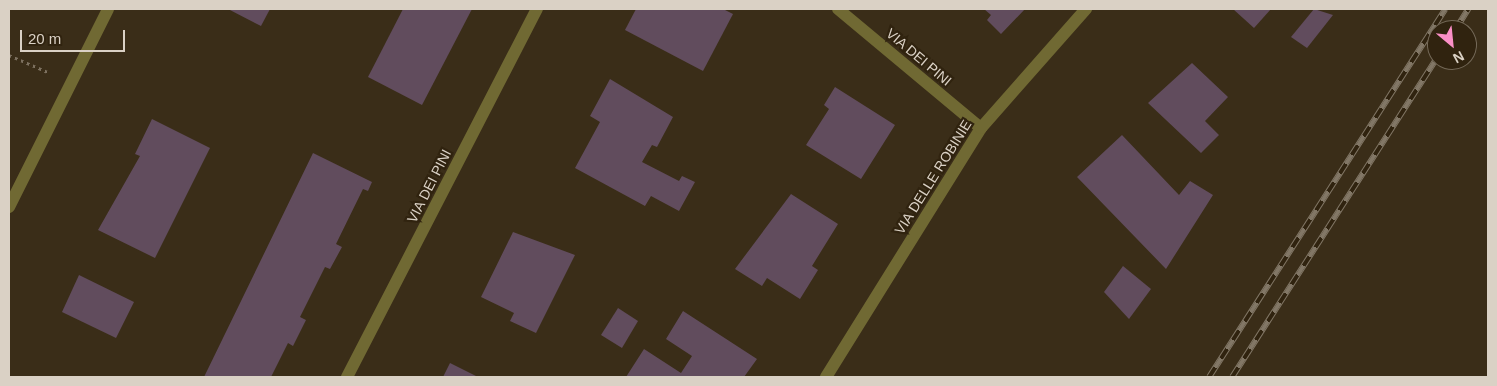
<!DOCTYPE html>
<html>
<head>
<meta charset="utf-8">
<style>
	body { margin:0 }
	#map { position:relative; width:1497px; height:386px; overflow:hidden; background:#3a2d18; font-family:Arial,sans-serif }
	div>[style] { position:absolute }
	.building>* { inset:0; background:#614c5d }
	.path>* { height:3px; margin-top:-1.5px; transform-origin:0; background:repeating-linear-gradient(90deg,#7d7160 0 2.5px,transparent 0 6.5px) }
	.minor>* { height:12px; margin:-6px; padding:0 6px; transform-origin:6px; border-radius:6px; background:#706933 }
	.rail>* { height:5.5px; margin-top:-2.75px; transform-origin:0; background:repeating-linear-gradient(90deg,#30230f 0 11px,#827766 0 22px); box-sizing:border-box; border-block:1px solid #827766 }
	span { translate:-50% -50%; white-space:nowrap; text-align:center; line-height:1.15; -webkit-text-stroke:4.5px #30230f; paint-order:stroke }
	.street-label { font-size:14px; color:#dad1c5 }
	.frame { position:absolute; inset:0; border:10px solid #dad1c5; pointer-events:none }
	.north { position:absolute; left:1427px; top:20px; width:50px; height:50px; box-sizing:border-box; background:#30230f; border:1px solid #746958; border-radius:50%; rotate:152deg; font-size:14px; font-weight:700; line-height:20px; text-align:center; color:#dad1c5 }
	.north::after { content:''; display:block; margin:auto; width:18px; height:22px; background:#fa8fc7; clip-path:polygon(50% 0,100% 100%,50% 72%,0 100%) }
	.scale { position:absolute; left:20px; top:30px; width:105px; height:22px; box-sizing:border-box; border:2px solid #dad1c5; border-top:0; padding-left:6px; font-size:15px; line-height:18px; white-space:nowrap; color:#dad1c5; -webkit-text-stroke:4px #30230f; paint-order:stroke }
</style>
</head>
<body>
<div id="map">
	<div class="building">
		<i style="clip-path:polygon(228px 9px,270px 9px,261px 26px)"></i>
		<i style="clip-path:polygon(403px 9px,472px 9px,422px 105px,368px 77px)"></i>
		<i style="clip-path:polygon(636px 9px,723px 9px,733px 14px,703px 71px,625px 30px)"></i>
		<i style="clip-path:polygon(984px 9px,1025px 9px,1001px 34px,987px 20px,991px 15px)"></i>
		<i style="clip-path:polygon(1233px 9px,1271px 9px,1254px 28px)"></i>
		<i style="clip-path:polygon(1314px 9px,1333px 15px,1307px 48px,1291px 37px)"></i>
		<i style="clip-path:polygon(1192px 63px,1228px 97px,1205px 121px,1219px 135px,1201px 153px,1148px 103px)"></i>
		<i style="clip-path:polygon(610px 79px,673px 117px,657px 147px,652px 145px,642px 162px,679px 181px,682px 176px,695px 182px,679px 211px,651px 196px,645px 206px,575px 168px,600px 122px,590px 116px)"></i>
		<i style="clip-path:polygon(835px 87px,895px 125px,861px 179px,806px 145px,829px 109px,824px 105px)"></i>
		<i style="clip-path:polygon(152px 119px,210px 148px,155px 258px,98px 230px,140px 156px,135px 154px)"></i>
		<i style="clip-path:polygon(1122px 135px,1179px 195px,1190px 181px,1213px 195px,1166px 269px,1077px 177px)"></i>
		<i style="clip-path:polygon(313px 153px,372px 182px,368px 191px,363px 189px,336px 244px,342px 247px,330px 269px,325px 267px,300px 317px,306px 320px,293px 346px,288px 343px,271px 377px,204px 377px)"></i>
		<i style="clip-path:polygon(791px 194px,838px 224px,812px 266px,818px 270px,800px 299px,767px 278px,762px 286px,735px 269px)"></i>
		<i style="clip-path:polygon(513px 232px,575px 255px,536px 333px,510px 321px,514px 313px,481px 297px)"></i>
		<i style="clip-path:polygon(1123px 266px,1151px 289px,1129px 319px,1104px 292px)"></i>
		<i style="clip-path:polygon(79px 275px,134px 302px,116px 338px,62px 312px)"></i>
		<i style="clip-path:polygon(618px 308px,638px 321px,622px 348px,601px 335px)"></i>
		<i style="clip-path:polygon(683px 311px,757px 359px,744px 377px,626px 377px,644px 349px,681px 373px,692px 356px,666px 339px)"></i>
		<i style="clip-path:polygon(450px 363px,478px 377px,443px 377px)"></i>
	</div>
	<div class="path">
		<i style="left:9px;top:55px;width:45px;rotate:23.7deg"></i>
	</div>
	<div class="minor">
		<i style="left:838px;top:9px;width:186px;rotate:39.8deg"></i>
		<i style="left:9px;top:207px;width:221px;rotate:-63.4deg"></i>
		<i style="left:347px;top:377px;width:414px;rotate:-62.7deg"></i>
		<i style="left:826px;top:377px;width:293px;rotate:-58.1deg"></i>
		<i style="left:981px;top:128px;width:159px;rotate:-48.6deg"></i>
	</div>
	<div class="rail">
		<i style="left:1455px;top:30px;width:25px;rotate:-58deg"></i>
		<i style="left:1209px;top:377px;width:437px;rotate:-57.3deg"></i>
		<i style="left:1232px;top:377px;width:379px;rotate:-57.3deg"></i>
	</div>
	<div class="street-label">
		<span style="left:919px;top:57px;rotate:40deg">VIA DEI PINI</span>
		<span style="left:933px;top:177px;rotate:-58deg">VIA DELLE ROBINIE</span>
		<span style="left:429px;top:186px;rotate:-63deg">VIA DEI PINI</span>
	</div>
	<div class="frame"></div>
	<div class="north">N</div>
	<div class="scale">20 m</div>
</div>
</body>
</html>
